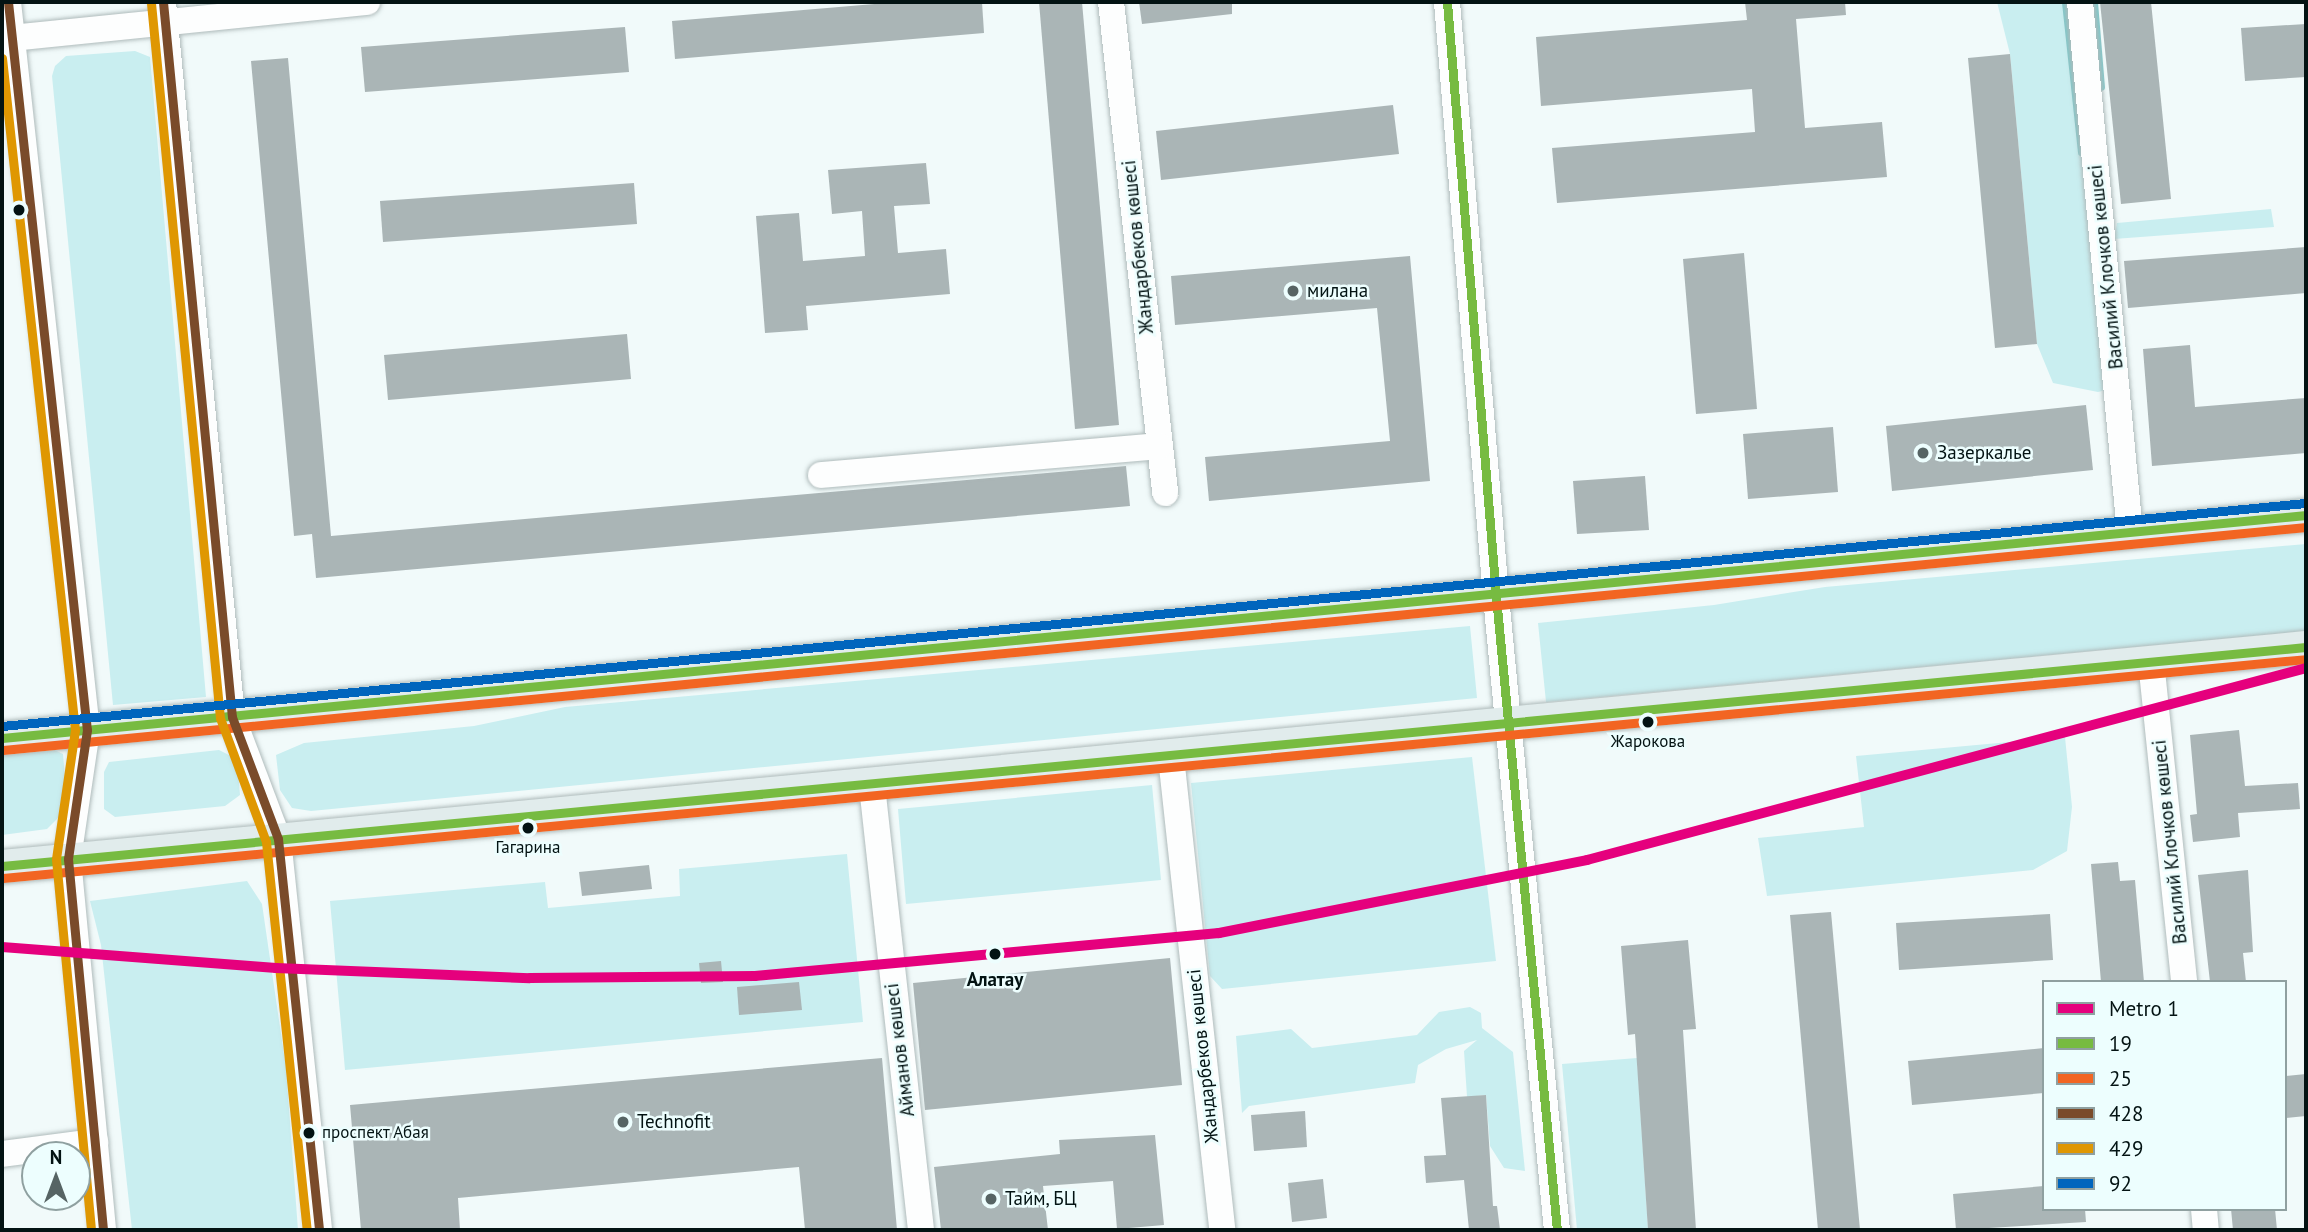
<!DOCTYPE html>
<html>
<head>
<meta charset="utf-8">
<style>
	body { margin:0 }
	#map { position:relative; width:2308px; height:1232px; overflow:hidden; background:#f1fafa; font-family:"PT Sans",sans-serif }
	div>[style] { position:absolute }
	.green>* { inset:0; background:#c9eef0 }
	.stream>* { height:7px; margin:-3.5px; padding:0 3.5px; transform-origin:3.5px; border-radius:3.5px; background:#83c7c9 }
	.building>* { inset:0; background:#aab5b6 }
	.roads { filter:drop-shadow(0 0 2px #afbbbb) drop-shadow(0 0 2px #afbbbb) }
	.minor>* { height:26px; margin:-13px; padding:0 13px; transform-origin:13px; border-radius:13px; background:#fdfefe }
	.major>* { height:33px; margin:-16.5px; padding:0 16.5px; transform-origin:16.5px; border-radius:16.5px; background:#e1ecec }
	.bus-1>* { height:9px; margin:-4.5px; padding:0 4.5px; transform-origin:4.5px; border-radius:4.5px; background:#77bb41 }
	.bus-2>* { height:9px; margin:-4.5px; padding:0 4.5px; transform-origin:4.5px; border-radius:4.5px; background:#f26522 }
	.bus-3>* { height:9px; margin:-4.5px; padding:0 4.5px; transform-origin:4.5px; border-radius:4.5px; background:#7a4b2a }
	.bus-4>* { height:9px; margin:-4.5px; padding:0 4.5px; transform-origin:4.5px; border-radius:4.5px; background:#df9702 }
	.bus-5>* { height:9px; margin:-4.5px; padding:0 4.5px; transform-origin:4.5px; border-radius:4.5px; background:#0065bd }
	.metro-1>* { height:10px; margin:-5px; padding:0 5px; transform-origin:5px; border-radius:5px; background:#e5007d }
	.dots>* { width:19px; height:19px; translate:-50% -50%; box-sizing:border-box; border:4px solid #edfefe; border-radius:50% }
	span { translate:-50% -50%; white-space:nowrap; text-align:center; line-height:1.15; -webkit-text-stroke:5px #edfefe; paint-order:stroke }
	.bus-label { font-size:17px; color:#031313 }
	.left { translate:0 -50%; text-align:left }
	.street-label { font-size:19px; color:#031313 }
	.poi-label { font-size:19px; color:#031313 }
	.stop-label { font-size:19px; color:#031313; font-weight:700 }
	.frame { position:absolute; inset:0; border:4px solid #031313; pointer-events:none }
	.legend { position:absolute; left:2042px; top:980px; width:245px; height:231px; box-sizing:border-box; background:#edfefe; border:2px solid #8fa0a0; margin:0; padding:9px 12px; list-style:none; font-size:21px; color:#031313 }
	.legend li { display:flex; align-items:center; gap:14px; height:35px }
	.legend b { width:35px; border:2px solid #8fa0a0 }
	.north { position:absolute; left:21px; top:1141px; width:70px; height:70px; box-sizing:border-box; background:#edfefe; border:2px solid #8fa0a0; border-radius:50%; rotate:0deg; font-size:19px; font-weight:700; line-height:28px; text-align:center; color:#031313 }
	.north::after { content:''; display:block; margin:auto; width:24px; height:32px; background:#566464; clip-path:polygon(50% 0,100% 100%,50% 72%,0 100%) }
</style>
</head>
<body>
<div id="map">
	<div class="green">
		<i style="clip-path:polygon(1997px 2px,2069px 2px,2110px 389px,2098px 392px,2053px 383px,2037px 344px,2010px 54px)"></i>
		<i style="clip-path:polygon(135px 51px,150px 57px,206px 697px,113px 705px,52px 76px,55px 66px,66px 56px)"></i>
		<i style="clip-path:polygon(2271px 209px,2274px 227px,2114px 239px,2117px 223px)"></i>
		<i style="clip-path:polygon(2306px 544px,2306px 631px,1546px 702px,1538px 623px,1714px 605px,1825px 587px)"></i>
		<i style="clip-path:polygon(1470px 626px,1477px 698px,311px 811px,292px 808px,280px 790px,276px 755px,304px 743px,474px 726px,565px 707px)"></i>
		<i style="clip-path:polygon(2065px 737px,2072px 807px,2067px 851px,2033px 870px,1767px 896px,1758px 838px,1864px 827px,1856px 756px)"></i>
		<i style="clip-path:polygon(50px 748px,63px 754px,65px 778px,60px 816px,47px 829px,2px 835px,2px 753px)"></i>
		<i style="clip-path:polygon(219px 750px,237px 759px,240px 795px,225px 806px,115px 817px,104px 809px,104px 772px,109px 762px)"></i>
		<i style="clip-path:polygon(1472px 757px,1496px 961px,1222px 989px,1210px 976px,1191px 783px)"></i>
		<i style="clip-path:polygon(1152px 785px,1161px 880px,906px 904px,898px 809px)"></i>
		<i style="clip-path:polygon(847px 854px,863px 1022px,345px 1070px,330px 901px,545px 882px,548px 908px,680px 896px,679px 869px)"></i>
		<i style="clip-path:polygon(247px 881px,262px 904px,286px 1068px,298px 1230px,132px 1230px,101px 945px,90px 901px)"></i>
		<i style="clip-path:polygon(1470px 1007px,1481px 1013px,1482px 1028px,1513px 1052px,1525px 1171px,1504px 1168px,1490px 1146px,1486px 1095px,1467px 1097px,1464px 1051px,1477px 1040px,1446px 1049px,1418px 1065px,1415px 1083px,1249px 1106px,1242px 1113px,1236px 1036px,1291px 1029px,1312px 1048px,1417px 1035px,1439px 1012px)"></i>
		<i style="clip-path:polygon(1637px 1058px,1648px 1230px,1577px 1230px,1562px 1064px)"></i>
	</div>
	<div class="stream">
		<i style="left:2065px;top:2px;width:151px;rotate:83.9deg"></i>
		<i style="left:2094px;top:2px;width:85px;rotate:85.3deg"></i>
	</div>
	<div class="building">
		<i style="clip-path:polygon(898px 2px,982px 2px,984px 33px,675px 59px,672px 21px)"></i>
		<i style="clip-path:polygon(1039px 2px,1082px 2px,1119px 425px,1075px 429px)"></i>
		<i style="clip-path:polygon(1139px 2px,1232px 2px,1232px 14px,1142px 24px)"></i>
		<i style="clip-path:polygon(1745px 2px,1845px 2px,1846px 15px,1796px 19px,1805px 128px,1882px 122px,1887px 177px,1557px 203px,1552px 148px,1755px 132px,1752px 89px,1541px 106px,1536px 37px,1747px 20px)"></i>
		<i style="clip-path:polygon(2100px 2px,2151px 2px,2171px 199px,2121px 204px)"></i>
		<i style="clip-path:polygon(2306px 24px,2306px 77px,2245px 81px,2241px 28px)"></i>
		<i style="clip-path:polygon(625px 27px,629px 72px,365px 92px,361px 47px)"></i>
		<i style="clip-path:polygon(2010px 54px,2037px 344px,1995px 348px,1968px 58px)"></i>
		<i style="clip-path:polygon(288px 58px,331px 536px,1126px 466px,1130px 506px,316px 578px,312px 534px,294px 536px,251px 61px)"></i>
		<i style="clip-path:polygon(1393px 105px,1399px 154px,1161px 180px,1156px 131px)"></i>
		<i style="clip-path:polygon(926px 163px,930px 204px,894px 206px,898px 253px,946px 249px,950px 294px,806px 306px,808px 330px,765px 333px,756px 216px,799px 213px,803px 261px,865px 256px,862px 211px,832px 214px,828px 170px)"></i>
		<i style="clip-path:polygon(634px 183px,637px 224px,383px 242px,380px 201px)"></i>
		<i style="clip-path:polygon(2306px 247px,2306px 293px,2128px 308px,2124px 261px)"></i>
		<i style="clip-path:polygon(1744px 253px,1757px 409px,1696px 414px,1683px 259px)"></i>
		<i style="clip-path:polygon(1410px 256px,1430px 481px,1209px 501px,1205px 457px,1390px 441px,1377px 308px,1175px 325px,1171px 276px)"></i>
		<i style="clip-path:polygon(627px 334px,631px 379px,388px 400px,384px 355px)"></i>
		<i style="clip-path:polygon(2190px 345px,2195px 407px,2306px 398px,2306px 453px,2152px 466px,2143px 349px)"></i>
		<i style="clip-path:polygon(2086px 405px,2093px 470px,1892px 491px,1886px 426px)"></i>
		<i style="clip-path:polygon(1833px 427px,1838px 492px,1748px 499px,1743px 434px)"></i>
		<i style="clip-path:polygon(1645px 476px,1649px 530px,1577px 534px,1573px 481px)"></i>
		<i style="clip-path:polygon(2239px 730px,2245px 786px,2298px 783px,2300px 809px,2238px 813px,2240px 837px,2193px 842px,2190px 815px,2197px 814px,2190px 735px)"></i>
		<i style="clip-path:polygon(2118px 862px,2120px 881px,2135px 880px,2144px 982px,2101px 982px,2091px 864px)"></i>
		<i style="clip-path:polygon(649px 865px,652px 889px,582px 896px,579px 872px)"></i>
		<i style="clip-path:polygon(2248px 870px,2253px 952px,2243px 953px,2246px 982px,2210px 982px,2198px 875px)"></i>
		<i style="clip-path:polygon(1831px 912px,1860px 1230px,1818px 1230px,1790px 915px)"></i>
		<i style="clip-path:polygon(2050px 914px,2053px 960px,1899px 970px,1896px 923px)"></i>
		<i style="clip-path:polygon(1688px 940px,1696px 1029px,1683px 1030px,1696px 1230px,1648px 1230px,1635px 1034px,1628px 1035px,1621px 946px)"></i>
		<i style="clip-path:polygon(1170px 958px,1182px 1085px,925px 1110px,913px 983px)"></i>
		<i style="clip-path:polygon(721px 961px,723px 982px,701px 983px,699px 963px)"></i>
		<i style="clip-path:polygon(799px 982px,802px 1010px,739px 1015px,737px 987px)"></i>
		<i style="clip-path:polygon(2044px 1048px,2044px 1093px,1912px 1105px,1908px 1061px)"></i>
		<i style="clip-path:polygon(882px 1058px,897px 1230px,805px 1230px,799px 1167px,458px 1198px,460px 1230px,361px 1230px,350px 1105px)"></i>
		<i style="clip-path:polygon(2306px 1074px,2306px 1116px,2285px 1118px,2285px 1076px)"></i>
		<i style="clip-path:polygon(1486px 1095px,1493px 1206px,1497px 1206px,1500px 1230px,1469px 1230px,1464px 1180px,1426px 1183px,1424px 1156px,1446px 1155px,1441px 1098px)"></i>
		<i style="clip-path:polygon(1305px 1111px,1307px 1147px,1254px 1151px,1251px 1115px)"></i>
		<i style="clip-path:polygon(1155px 1135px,1164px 1225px,1117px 1229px,1113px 1181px,1043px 1186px,1048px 1230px,941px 1230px,934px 1167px,1060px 1154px,1059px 1140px)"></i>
		<i style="clip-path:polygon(1323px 1179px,1327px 1218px,1292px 1222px,1288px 1183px)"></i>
		<i style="clip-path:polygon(2044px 1186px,2044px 1209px,2085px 1209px,2086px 1222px,1956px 1230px,1953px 1194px)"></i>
		<i style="clip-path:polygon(2231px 1209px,2275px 1209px,2277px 1230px,2233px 1230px)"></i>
	</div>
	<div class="roads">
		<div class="minor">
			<i style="left:8px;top:2px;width:732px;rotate:83.81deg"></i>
			<i style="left:87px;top:730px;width:130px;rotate:98.4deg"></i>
			<i style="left:68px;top:859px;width:373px;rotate:84.6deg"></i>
			<i style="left:163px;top:2px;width:718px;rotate:84.49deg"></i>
			<i style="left:232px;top:717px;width:130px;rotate:69.3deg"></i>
			<i style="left:278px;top:839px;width:393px;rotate:84deg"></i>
			<i style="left:1111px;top:2px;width:494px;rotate:83.7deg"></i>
			<i style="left:1447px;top:2px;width:597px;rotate:85.29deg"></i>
			<i style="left:1496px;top:597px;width:636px;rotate:84.5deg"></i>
			<i style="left:2080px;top:2px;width:533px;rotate:84.62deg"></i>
			<i style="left:2px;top:39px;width:367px;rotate:-5.8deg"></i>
			<i style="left:821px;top:475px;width:339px;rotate:-4.9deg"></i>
			<i style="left:2151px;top:661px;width:323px;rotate:84.1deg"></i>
			<i style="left:1171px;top:757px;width:476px;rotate:83.8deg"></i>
			<i style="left:872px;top:786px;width:447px;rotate:83.7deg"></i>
			<i style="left:2px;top:1154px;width:94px;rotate:-7.4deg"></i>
			<i style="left:2204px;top:1209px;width:21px;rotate:85deg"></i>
		</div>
		<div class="major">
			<i style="left:2px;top:738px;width:2315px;rotate:-5.53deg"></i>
			<i style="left:2px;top:866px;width:2314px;rotate:-5.43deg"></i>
		</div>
	</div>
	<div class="bus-1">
		<i style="left:1447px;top:2px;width:597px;rotate:85.29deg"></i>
		<i style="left:1496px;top:597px;width:636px;rotate:84.5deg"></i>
		<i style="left:2px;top:738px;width:2315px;rotate:-5.53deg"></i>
		<i style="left:2px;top:866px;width:2314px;rotate:-5.43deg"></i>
	</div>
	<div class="bus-2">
		<i style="left:3px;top:750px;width:2314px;rotate:-5.53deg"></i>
		<i style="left:3px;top:878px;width:2313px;rotate:-5.43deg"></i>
	</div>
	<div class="bus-3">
		<i style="left:8px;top:2px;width:732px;rotate:83.81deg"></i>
		<i style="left:87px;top:730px;width:130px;rotate:98.4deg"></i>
		<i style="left:68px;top:859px;width:373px;rotate:84.6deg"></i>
		<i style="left:163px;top:2px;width:718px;rotate:84.49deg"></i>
		<i style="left:232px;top:717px;width:130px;rotate:69.3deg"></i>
		<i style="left:278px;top:839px;width:393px;rotate:84deg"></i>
	</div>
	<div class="bus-4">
		<i style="left:151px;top:3px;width:718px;rotate:84.49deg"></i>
		<i style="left:220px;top:718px;width:132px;rotate:69.6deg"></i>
		<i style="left:266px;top:842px;width:390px;rotate:84deg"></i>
		<i style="left:2px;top:58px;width:676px;rotate:83.8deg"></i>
		<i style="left:75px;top:730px;width:130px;rotate:98.4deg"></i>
		<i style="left:56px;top:859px;width:373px;rotate:84.6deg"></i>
	</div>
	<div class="bus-5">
		<i style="left:2px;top:726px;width:2314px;rotate:-5.53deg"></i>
	</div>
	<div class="metro-1">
		<i style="left:2px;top:947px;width:275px;rotate:4.4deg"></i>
		<i style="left:276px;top:968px;width:254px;rotate:2.3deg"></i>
		<i style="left:530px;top:978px;width:225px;rotate:-0.5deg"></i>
		<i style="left:755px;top:976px;width:466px;rotate:-5.3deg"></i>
		<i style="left:1219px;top:933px;width:375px;rotate:-11.2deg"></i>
		<i style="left:1587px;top:860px;width:744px;rotate:-14.95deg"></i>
	</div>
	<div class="dots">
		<i style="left:19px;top:210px;background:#031313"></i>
		<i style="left:1293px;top:291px;background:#566464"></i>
		<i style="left:1923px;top:453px;background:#566464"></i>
		<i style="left:1648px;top:722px;background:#031313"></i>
		<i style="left:528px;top:828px;background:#031313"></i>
		<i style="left:995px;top:954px;background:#031313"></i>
		<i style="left:623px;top:1122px;background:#566464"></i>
		<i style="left:309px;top:1133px;background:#031313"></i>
		<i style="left:991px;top:1199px;background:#566464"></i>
	</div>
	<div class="bus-label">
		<span style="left:1648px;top:742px">Жарокова</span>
		<span style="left:528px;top:848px">Гагарина</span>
		<span class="left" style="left:322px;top:1133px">проспект Абая</span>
	</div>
	<div class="street-label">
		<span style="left:1138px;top:247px;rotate:-96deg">Жандарбеков көшесі</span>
		<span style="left:2106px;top:267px;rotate:-96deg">Василий Клочков көшесі</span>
		<span style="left:2170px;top:842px;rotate:-96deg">Василий Клочков көшесі</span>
		<span style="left:900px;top:1050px;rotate:-97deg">Айманов көшесі</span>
		<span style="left:1203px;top:1056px;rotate:-96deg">Жандарбеков көшесі</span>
	</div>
	<div class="poi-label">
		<span class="left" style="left:1307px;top:291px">милана</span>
		<span class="left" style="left:1937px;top:453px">Зазеркалье</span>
		<span class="left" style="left:637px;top:1122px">Technofit</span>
		<span class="left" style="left:1005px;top:1199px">Тайм, БЦ</span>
	</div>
	<div class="stop-label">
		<span style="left:995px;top:980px">Алатау</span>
	</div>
	<div class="frame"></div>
	<ul class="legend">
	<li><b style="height:9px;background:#e5007d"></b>Metro 1</li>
	<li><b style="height:9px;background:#77bb41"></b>19</li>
	<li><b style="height:9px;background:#f26522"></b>25</li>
	<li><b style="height:9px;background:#7a4b2a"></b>428</li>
	<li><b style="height:9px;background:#df9702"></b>429</li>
	<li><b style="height:9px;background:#0065bd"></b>92</li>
	</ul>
	<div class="north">N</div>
</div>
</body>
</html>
